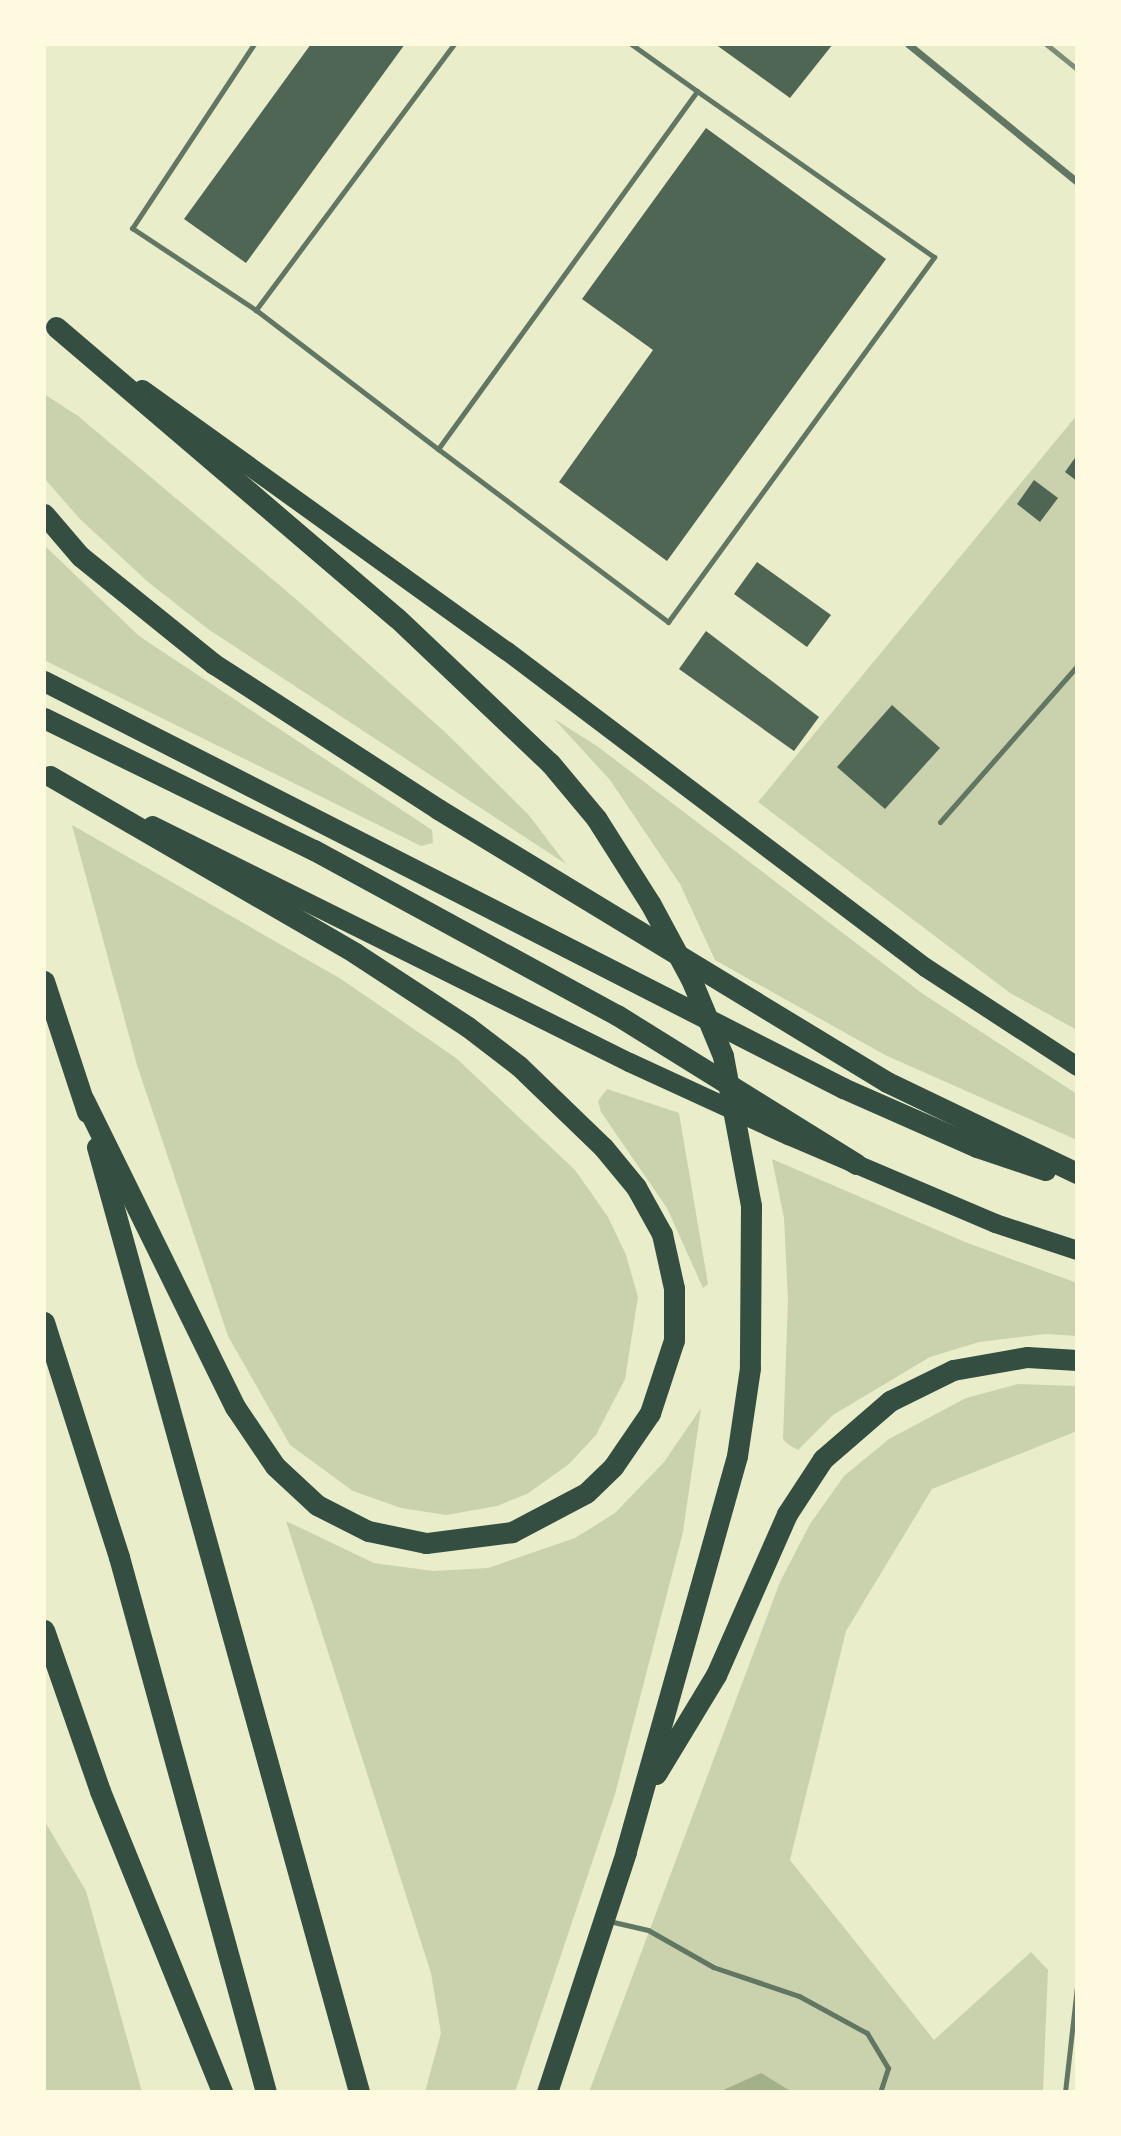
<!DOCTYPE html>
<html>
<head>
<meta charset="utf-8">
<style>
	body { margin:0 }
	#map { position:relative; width:1121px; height:2136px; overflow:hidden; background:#e9edc9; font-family:Karla,sans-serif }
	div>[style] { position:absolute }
	.green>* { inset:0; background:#cad2ad }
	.water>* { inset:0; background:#a3b18a }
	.building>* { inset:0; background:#4f6655 }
	.service>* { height:5px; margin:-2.5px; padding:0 2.5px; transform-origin:2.5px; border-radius:2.5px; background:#617663 }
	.minor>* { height:7px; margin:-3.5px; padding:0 3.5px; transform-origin:3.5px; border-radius:3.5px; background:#617663 }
	.trunk>* { height:19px; margin:-9.5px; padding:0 9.5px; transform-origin:9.5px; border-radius:9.5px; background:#344e41 }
	.motorway>* { height:21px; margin:-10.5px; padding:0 10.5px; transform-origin:10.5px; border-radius:10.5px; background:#344e41 }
	.rail>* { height:5px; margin:-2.5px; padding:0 2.5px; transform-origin:2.5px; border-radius:2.5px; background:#7c8e77 }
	span { translate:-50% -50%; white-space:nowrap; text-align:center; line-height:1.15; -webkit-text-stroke:7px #fefae0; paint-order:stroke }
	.frame { position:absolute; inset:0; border:46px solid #fefae0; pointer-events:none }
</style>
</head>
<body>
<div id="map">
	<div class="green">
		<i style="clip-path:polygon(44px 394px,78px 416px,297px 600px,446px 733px,528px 814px,566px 864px,208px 629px,148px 582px,80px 519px,44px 478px)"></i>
		<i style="clip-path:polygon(1077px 415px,1077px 1030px,1010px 993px,758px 802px)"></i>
		<i style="clip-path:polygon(44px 545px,139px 636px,432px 830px,433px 843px,421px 846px,44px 660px)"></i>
		<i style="clip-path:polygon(554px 719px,597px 746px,923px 994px,1077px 1094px,1077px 1140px,885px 1055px,715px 960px,680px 884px,610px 780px)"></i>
		<i style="clip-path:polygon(72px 825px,341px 979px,456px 1058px,575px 1170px,608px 1217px,626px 1255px,638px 1297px,625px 1379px,596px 1435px,569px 1464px,527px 1494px,497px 1506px,446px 1515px,401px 1508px,353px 1491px,290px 1445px,228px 1336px,137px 1065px)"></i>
		<i style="clip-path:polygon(607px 1089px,679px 1113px,708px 1284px,703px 1288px,667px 1208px,601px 1112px,598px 1101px)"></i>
		<i style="clip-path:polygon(772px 1159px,965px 1242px,1077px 1283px,1077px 1336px,1046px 1334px,979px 1342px,930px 1357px,833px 1415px,798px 1450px,789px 1445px,783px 1439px,788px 1300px,784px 1218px)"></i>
		<i style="clip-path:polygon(1018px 1384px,1077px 1386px,1077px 1431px,932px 1489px,846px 1631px,790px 1860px,934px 2040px,1031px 1952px,1048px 1970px,1043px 2092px,589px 2092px,780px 1582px,810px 1524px,844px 1476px,889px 1439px,966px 1398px)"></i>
		<i style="clip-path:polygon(701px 1408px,683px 1532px,615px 1794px,515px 2092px,425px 2092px,441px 2033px,431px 1973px,286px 1521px,374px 1563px,433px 1571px,488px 1568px,575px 1538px,615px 1513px,664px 1462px)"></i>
		<i style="clip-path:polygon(44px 1820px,86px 1891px,142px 2092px,44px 2092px)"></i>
	</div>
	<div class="water">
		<i style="clip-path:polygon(761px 2073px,792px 2092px,719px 2092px)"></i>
	</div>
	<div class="building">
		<i style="clip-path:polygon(311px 44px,405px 44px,246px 263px,184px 219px)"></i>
		<i style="clip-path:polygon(715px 44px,833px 44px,790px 98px)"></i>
		<i style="clip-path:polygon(706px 128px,886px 259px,667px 561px,559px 482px,653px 350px,582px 299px)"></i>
		<i style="clip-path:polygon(1077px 455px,1077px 481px,1065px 472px)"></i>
		<i style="clip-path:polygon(1034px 480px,1058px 498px,1040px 522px,1017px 504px)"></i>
		<i style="clip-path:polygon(757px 562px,831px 615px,807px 647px,734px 594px)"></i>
		<i style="clip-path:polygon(706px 631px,819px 717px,794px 751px,679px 669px)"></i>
		<i style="clip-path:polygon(892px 705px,940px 748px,885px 809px,837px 767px)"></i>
	</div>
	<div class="service">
		<i style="left:254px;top:44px;width:221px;rotate:123.5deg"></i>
		<i style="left:132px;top:228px;width:149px;rotate:33.5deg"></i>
		<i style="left:454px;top:44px;width:332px;rotate:126.7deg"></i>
		<i style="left:256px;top:310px;width:229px;rotate:37.4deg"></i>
		<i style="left:438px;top:449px;width:442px;rotate:-54.1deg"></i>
		<i style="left:697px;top:91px;width:81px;rotate:-144.5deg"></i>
		<i style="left:438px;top:449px;width:288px;rotate:36.9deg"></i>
		<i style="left:668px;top:622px;width:452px;rotate:-53.9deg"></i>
		<i style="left:934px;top:257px;width:289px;rotate:-145deg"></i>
		<i style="left:940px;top:822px;width:208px;rotate:-48.7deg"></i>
		<i style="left:609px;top:1921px;width:40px;rotate:13deg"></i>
		<i style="left:648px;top:1930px;width:75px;rotate:29.6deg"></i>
		<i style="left:713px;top:1967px;width:91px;rotate:18.6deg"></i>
		<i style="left:799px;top:1996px;width:77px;rotate:28.6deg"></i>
		<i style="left:867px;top:2033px;width:41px;rotate:59deg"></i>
		<i style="left:888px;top:2068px;width:25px;rotate:108deg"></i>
		<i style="left:1065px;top:2092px;width:107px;rotate:-83.5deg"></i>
	</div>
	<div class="minor">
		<i style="left:908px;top:44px;width:218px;rotate:39.2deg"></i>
	</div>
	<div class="trunk">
		<i style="left:142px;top:389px;width:449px;rotate:35.7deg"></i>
		<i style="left:507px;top:651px;width:524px;rotate:37.09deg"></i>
		<i style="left:925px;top:967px;width:181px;rotate:33.1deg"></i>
		<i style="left:152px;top:825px;width:533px;rotate:26.42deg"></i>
		<i style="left:629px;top:1062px;width:175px;rotate:24.7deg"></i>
		<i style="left:788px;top:1135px;width:225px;rotate:23deg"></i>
		<i style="left:995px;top:1223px;width:86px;rotate:18.2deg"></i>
	</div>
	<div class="motorway">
		<i style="left:56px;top:327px;width:448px;rotate:40.5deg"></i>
		<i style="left:397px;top:618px;width:211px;rotate:43.5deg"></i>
		<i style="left:550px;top:763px;width:72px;rotate:50.1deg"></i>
		<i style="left:596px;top:818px;width:101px;rotate:57.6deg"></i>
		<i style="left:650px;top:903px;width:86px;rotate:61.7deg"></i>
		<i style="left:691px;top:979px;width:83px;rotate:67.4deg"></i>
		<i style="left:723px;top:1056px;width:153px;rotate:79.4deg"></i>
		<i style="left:751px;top:1206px;width:162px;rotate:90.4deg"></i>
		<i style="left:750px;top:1368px;width:89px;rotate:98.4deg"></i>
		<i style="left:737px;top:1456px;width:411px;rotate:105.7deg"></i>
		<i style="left:626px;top:1852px;width:253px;rotate:108.2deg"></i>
		<i style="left:44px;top:514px;width:55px;rotate:49.4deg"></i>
		<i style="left:80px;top:556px;width:172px;rotate:38.9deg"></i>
		<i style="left:214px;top:664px;width:267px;rotate:32.9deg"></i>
		<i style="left:438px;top:809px;width:525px;rotate:31.3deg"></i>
		<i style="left:887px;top:1082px;width:211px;rotate:25.6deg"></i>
		<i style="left:44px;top:681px;width:897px;rotate:26.99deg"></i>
		<i style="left:843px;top:1088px;width:146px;rotate:23.8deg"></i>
		<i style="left:977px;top:1147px;width:72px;rotate:18.7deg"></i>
		<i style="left:44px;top:718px;width:301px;rotate:26.1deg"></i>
		<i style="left:314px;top:850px;width:345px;rotate:28.6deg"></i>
		<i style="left:617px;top:1015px;width:282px;rotate:31.9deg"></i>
		<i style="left:50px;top:776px;width:353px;rotate:30.1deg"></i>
		<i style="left:355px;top:953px;width:135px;rotate:33.2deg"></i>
		<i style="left:468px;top:1027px;width:64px;rotate:37.4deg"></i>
		<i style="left:519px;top:1066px;width:117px;rotate:44deg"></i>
		<i style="left:603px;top:1147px;width:52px;rotate:50.5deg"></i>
		<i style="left:636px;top:1187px;width:54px;rotate:61deg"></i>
		<i style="left:662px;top:1234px;width:55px;rotate:77.5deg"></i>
		<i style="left:674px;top:1288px;width:52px;rotate:90deg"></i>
		<i style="left:674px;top:1340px;width:77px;rotate:108.2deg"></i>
		<i style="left:650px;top:1413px;width:65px;rotate:124.4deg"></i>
		<i style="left:613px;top:1467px;width:37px;rotate:136deg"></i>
		<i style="left:586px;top:1493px;width:84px;rotate:152.2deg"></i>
		<i style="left:512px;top:1532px;width:87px;rotate:172.7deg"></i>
		<i style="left:426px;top:1543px;width:59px;rotate:-168.3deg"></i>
		<i style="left:368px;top:1531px;width:57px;rotate:-153deg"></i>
		<i style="left:317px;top:1505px;width:57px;rotate:-137.1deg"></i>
		<i style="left:275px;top:1466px;width:71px;rotate:-124.1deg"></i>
		<i style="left:235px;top:1407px;width:342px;rotate:-116.2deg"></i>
		<i style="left:44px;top:981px;width:138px;rotate:71.8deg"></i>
		<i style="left:97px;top:1147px;width:981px;rotate:74.5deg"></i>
		<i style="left:44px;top:1322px;width:247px;rotate:72.3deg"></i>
		<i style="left:119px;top:1557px;width:555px;rotate:74.64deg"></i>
		<i style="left:44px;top:1630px;width:170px;rotate:70.8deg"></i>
		<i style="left:100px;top:1791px;width:325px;rotate:67.9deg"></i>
		<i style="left:656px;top:1774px;width:116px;rotate:-58.8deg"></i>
		<i style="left:716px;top:1675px;width:176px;rotate:-66.2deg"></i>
		<i style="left:787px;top:1514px;width:66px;rotate:-56.8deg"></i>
		<i style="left:823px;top:1459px;width:89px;rotate:-40.9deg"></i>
		<i style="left:890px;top:1401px;width:70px;rotate:-26.2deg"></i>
		<i style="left:953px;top:1370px;width:75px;rotate:-10deg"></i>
		<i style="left:1027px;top:1357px;width:50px;rotate:3.4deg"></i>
	</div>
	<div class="rail">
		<i style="left:1046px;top:44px;width:40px;rotate:39deg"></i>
	</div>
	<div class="frame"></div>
</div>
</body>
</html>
